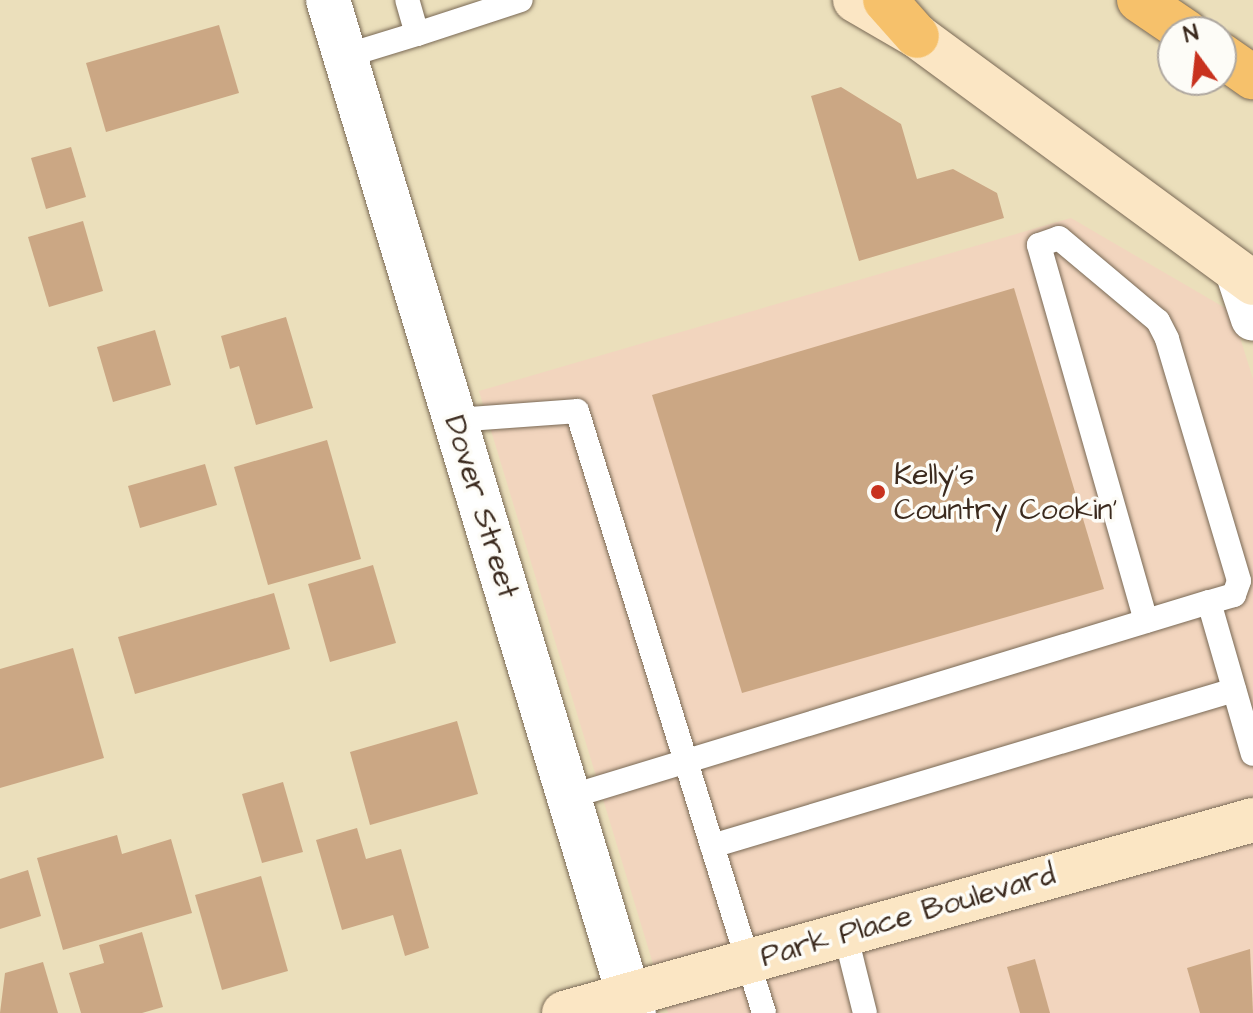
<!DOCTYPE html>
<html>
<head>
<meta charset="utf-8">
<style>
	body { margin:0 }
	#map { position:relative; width:1253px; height:1013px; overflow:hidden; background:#ebdfbb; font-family:"Architects Daughter",sans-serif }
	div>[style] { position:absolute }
	.built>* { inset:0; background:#f2d5be }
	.building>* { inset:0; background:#cba784 }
	.roads { filter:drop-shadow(0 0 2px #796955) drop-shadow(0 0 2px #796955) }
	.lane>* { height:24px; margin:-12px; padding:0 12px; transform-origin:12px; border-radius:12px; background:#fff }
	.street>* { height:44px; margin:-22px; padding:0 22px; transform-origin:22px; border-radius:22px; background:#fff }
	.secondary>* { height:44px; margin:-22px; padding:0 22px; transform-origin:22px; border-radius:22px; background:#fbe6c4 }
	.highway>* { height:44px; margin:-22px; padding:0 22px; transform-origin:22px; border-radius:22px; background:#f6c16b }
	.dots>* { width:22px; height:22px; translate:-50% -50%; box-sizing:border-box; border:4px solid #fdfcf7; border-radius:50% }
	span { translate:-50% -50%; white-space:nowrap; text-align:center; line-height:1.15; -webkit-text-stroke:7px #fdfcf7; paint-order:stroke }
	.poi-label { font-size:30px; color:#3b2a1e }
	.left { translate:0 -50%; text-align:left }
	.street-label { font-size:30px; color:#3b2a1e }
	.north { position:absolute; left:1157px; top:16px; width:80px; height:80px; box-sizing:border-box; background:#fdfcf7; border:2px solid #afa8a0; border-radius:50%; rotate:345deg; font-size:22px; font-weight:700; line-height:32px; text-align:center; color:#3b2a1e }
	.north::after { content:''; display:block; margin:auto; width:28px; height:36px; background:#c8321e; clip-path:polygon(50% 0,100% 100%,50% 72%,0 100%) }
</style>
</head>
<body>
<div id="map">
	<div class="built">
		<i style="clip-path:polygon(1071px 218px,1232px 312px,1253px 379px,1253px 1013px,668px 1013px,479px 391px)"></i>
	</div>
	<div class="building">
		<i style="clip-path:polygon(219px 25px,239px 93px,106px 132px,86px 63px)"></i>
		<i style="clip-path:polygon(841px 87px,901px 124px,917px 179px,953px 169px,997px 193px,1004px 218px,859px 261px,811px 96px)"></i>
		<i style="clip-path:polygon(71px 147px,86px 197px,46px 209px,31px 158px)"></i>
		<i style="clip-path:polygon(83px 221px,103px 291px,49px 307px,28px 237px)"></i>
		<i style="clip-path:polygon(1014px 288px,1104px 589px,742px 693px,652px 395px)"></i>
		<i style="clip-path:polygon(286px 317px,313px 408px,256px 425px,239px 366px,230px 369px,221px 336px)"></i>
		<i style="clip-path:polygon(155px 330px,171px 385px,113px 402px,97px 347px)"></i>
		<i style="clip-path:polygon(327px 440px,361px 559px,268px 585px,234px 467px)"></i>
		<i style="clip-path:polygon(205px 464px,217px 505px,140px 528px,128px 486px)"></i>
		<i style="clip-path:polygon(373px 565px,396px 643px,330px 662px,308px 584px)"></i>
		<i style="clip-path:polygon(274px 593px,290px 649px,135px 694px,118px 637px)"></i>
		<i style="clip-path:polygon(73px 648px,104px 758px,0 788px,0 669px)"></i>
		<i style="clip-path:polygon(457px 721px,478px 794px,370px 825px,350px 752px)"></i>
		<i style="clip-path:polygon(283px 782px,303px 852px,262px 863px,242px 794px)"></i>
		<i style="clip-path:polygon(357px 828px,366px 859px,401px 849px,429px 948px,405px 956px,393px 915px,342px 930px,316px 840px)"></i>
		<i style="clip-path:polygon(117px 835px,122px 854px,171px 839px,192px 913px,63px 950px,37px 858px)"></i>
		<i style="clip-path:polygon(28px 870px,41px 916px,0 929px,0 879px)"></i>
		<i style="clip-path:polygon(261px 876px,288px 971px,222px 990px,195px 895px)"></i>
		<i style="clip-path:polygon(142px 932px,163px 1007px,142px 1013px,81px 1013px,69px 973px,104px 963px,99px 945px)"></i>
		<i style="clip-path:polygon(1250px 949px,1253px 1013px,1200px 1013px,1187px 968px)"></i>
		<i style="clip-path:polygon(1035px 959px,1050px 1013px,1020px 1013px,1007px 967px)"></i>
		<i style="clip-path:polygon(43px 962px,58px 1013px,0 1013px,5px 973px)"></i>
	</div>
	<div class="roads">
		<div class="lane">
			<i style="left:417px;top:34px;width:109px;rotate:-18.1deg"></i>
			<i style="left:345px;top:56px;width:75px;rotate:-17deg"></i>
			<i style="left:417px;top:34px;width:35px;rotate:-106deg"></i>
			<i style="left:455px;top:420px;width:122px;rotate:-4.2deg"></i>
			<i style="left:577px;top:411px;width:630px;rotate:72.74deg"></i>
			<i style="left:1146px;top:621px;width:391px;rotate:-105.9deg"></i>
			<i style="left:1039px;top:245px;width:21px;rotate:-19deg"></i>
			<i style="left:1059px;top:238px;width:129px;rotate:40deg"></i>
			<i style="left:1158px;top:321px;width:20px;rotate:63deg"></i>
			<i style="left:1167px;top:339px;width:252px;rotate:73.4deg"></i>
			<i style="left:1239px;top:581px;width:15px;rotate:110deg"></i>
			<i style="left:1234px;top:595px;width:26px;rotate:164deg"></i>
			<i style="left:569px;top:797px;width:669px;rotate:-16.95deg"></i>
			<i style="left:1209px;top:602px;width:158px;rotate:73.9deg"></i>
			<i style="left:712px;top:846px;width:545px;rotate:-16.64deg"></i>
			<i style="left:845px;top:933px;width:82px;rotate:76deg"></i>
		</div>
		<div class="street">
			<i style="left:328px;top:0;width:1058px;rotate:73.19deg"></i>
			<i style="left:1238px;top:274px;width:47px;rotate:71.6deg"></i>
		</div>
		<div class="secondary">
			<i style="left:855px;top:0;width:72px;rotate:30.1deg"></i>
			<i style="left:917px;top:36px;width:417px;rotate:36.3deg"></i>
			<i style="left:564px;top:1013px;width:716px;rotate:-15.65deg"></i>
		</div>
		<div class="highway">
			<i style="left:885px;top:0;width:48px;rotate:48.4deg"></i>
			<i style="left:1139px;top:0;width:57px;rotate:34.2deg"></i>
			<i style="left:1221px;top:55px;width:39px;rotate:35deg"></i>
		</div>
	</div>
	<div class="dots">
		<i style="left:878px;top:492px;background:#c8321e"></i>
	</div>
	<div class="poi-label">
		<span class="left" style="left:894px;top:492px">Kelly's<br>Country Cookin'</span>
	</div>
	<div class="street-label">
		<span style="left:481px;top:507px;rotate:73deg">Dover Street</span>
		<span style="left:908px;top:916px;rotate:-16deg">Park Place Boulevard</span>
	</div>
	<div class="north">N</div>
</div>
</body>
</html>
